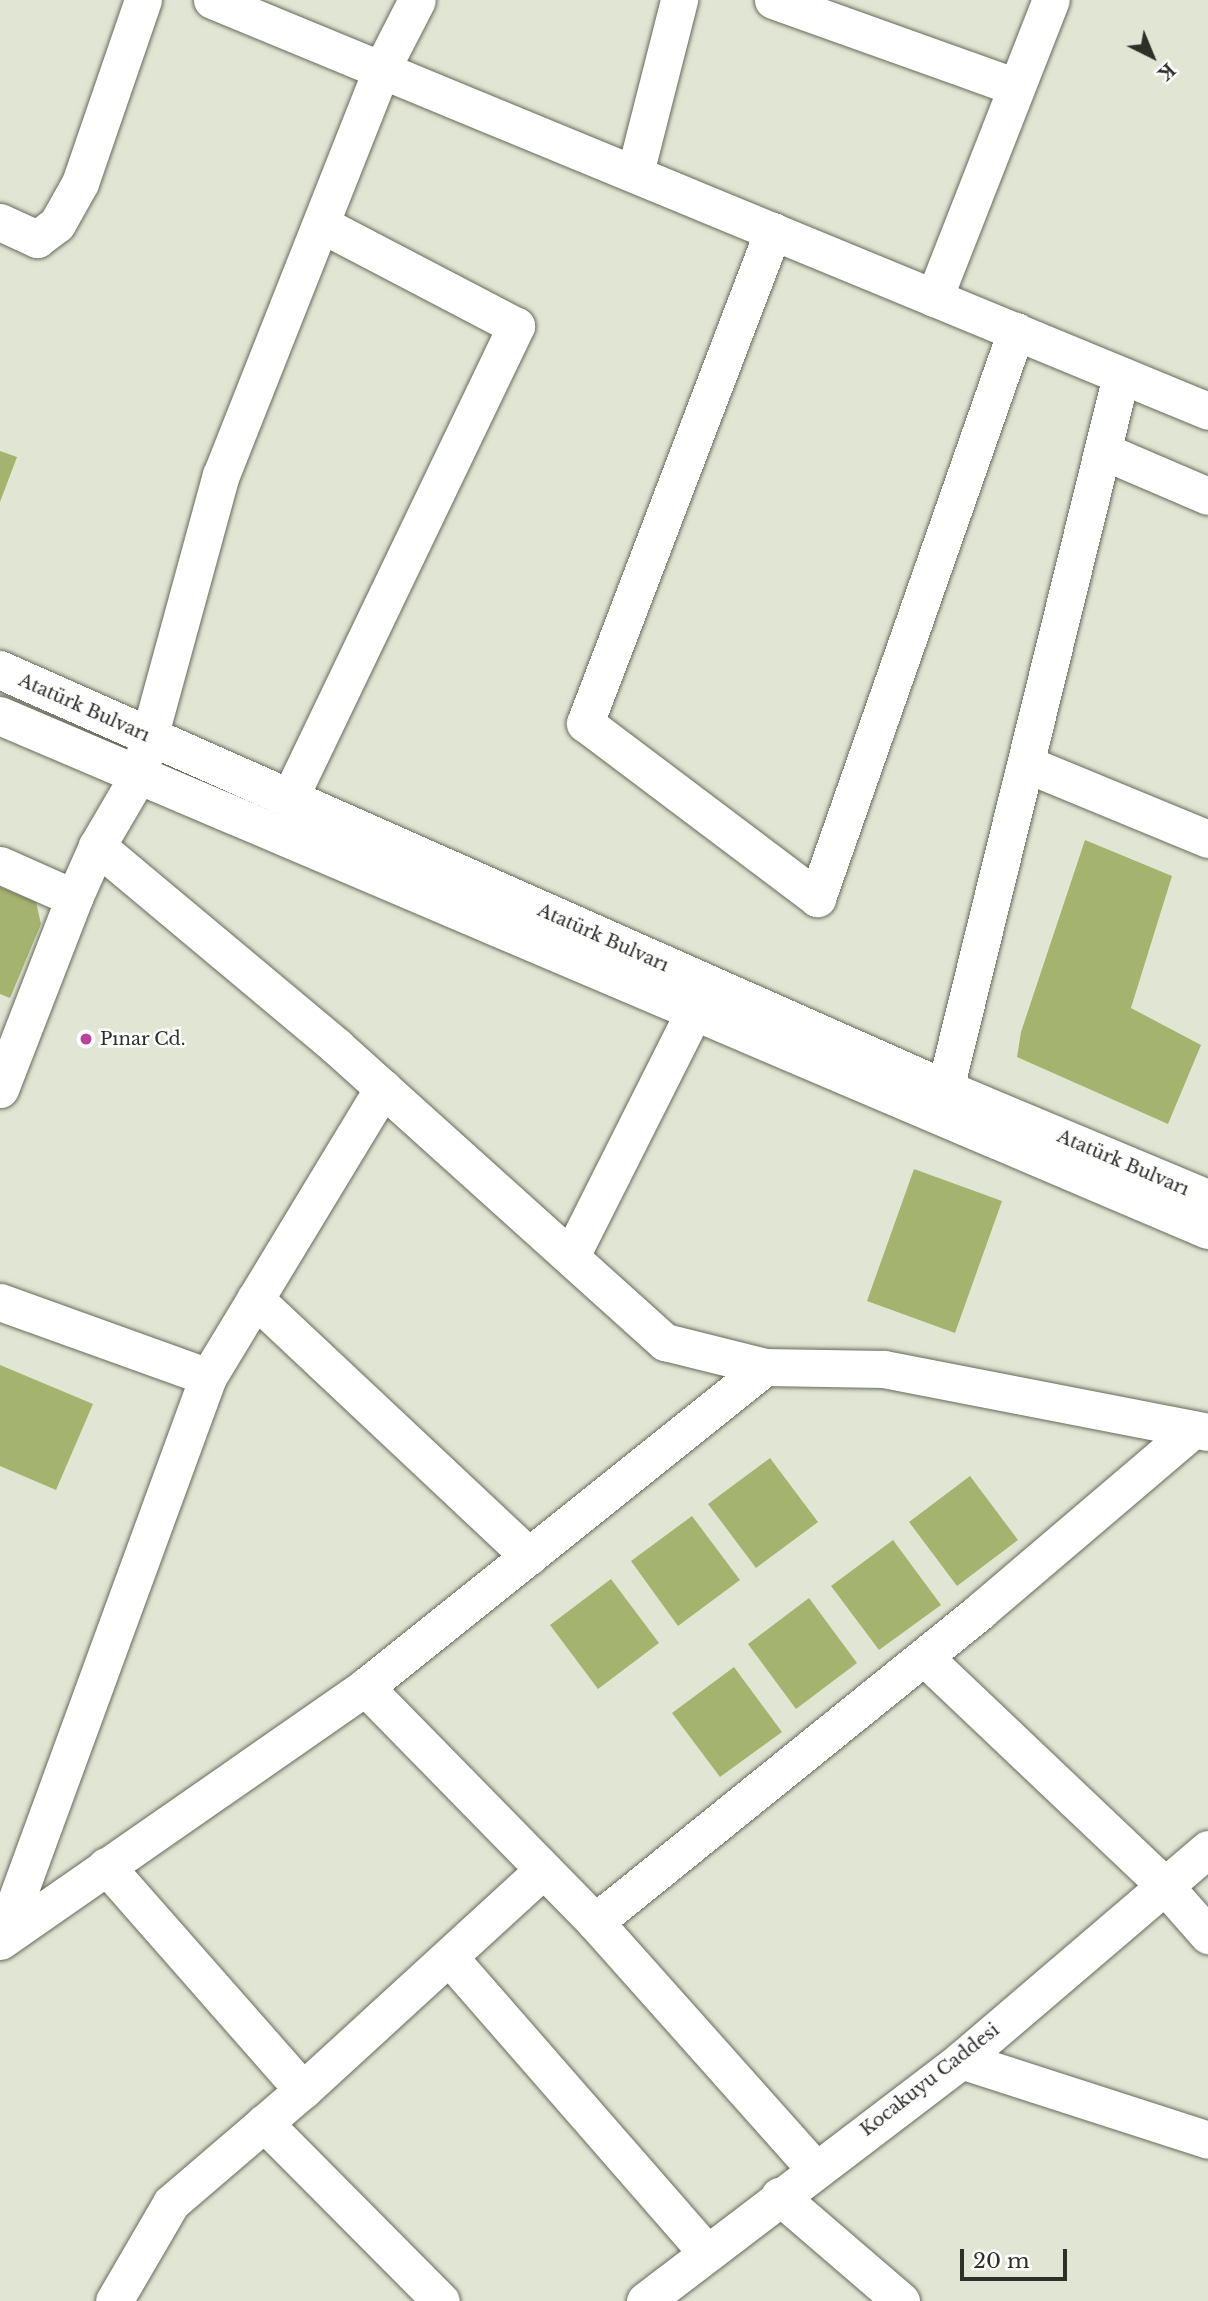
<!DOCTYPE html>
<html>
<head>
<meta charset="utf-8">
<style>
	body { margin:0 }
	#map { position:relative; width:1208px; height:2301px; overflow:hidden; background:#e1e6d4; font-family:"Libre Baskerville",serif }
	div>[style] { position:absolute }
	.building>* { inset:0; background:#a4b46e }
	.roads { filter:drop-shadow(0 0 2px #666b5b) drop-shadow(0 0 2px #666b5b) }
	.minor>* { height:37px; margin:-18.5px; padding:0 18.5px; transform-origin:18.5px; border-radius:18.5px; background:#fff }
	.major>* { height:38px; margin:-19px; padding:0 19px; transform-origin:19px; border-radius:19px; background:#fff }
	.dots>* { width:19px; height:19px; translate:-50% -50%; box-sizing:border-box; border:4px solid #fff; border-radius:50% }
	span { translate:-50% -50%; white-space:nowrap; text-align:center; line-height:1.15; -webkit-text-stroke:5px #fff; paint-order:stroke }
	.street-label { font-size:18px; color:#2d2f28 }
	.poi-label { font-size:18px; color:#2d2f28 }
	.left { translate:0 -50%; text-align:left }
	.north { position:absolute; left:1117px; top:21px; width:70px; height:70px; -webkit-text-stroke:5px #fff; paint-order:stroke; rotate:137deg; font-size:19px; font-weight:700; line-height:28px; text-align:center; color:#2d2f28 }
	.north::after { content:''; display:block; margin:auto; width:24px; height:32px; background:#2d2f28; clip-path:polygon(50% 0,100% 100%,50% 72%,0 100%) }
	.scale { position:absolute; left:960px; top:2249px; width:107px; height:32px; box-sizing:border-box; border:4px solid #2d2f28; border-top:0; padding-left:9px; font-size:21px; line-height:24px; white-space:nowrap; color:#2d2f28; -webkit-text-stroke:5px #fff; paint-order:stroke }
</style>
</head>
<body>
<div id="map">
	<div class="building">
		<i style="clip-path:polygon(0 451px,17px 457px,0 502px)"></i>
		<i style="clip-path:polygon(1085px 840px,1172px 876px,1131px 1008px,1201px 1045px,1168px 1124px,1017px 1057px,1021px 1032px)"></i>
		<i style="clip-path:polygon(0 887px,36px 902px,41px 924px,10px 998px,0 994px)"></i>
		<i style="clip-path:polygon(914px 1169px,1002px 1201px,955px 1333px,867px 1301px)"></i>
		<i style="clip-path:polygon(0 1365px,93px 1404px,56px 1490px,0 1466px)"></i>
		<i style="clip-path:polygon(770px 1458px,818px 1522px,756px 1568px,708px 1504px)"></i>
		<i style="clip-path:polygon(970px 1476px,1018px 1540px,957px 1586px,909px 1522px)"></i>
		<i style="clip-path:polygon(692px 1516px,740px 1580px,678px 1626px,631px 1561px)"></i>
		<i style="clip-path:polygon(893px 1540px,941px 1605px,879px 1650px,831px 1586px)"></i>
		<i style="clip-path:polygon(611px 1579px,659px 1643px,598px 1689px,550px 1625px)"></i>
		<i style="clip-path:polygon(809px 1598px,857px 1663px,796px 1709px,748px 1644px)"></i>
		<i style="clip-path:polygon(734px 1667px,782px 1732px,720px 1777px,672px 1713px)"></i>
	</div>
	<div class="roads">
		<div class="minor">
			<i style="left:212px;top:0;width:1077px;rotate:22.42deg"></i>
			<i style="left:773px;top:0;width:258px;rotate:19.7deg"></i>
			<i style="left:635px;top:173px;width:179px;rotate:-75.7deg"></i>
			<i style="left:0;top:222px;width:41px;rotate:24.7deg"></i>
			<i style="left:37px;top:239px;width:25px;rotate:-37deg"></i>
			<i style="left:57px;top:224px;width:47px;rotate:-60.7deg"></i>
			<i style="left:80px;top:183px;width:194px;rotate:-71deg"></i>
			<i style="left:773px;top:231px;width:527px;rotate:110.91deg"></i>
			<i style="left:585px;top:723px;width:291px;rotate:37deg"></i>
			<i style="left:817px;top:898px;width:601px;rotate:-70.66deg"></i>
			<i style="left:934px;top:298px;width:320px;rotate:-68.6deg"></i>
			<i style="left:1103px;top:451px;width:114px;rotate:23.2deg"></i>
			<i style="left:1026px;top:764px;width:197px;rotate:22.4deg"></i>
			<i style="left:289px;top:799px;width:525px;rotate:-64.36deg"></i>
			<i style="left:516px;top:326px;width:220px;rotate:-152.4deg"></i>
			<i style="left:97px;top:846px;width:312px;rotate:39.9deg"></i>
			<i style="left:336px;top:1046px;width:443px;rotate:42deg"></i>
			<i style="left:665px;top:1342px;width:103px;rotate:14deg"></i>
			<i style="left:765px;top:1367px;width:119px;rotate:1deg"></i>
			<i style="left:884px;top:1369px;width:330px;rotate:11deg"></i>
			<i style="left:0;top:865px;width:81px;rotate:24deg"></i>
			<i style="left:0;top:1089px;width:205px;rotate:-68.8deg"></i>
			<i style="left:74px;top:898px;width:57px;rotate:-66.1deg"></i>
			<i style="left:97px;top:846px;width:83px;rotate:-59.7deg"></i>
			<i style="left:139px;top:774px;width:310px;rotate:-74.7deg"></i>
			<i style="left:221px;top:475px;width:438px;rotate:-68.4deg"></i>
			<i style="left:382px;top:68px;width:76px;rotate:-62.8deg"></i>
			<i style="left:945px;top:1089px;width:735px;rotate:-76.15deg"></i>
			<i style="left:571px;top:1256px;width:274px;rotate:-63.3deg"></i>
			<i style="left:255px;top:1299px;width:376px;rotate:43.2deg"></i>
			<i style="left:0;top:1302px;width:221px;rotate:19.8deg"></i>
			<i style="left:924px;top:1657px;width:331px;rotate:43.5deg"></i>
			<i style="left:1164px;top:1885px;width:67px;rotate:48.7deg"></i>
			<i style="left:365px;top:1687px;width:329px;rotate:45.6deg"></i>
			<i style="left:595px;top:1922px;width:332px;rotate:48.3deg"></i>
			<i style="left:106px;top:1866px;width:298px;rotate:48.7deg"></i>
			<i style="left:595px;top:1922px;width:495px;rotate:-38.9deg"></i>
			<i style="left:980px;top:1611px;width:280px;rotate:-40.4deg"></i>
			<i style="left:2px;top:1939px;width:599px;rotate:-69.87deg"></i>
			<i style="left:208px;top:1377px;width:338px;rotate:-58.8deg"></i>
			<i style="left:0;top:1941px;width:445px;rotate:-34.8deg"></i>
			<i style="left:365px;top:1687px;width:512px;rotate:-38.66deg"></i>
			<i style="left:449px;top:1957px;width:393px;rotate:48.9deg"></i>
			<i style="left:961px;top:2060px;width:260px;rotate:17.9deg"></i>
			<i style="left:264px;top:2123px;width:251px;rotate:45.2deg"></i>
			<i style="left:779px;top:2196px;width:161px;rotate:40.7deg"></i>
			<i style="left:114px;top:2301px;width:113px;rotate:-59.8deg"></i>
			<i style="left:171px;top:2203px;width:174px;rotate:-40.6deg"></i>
			<i style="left:303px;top:2090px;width:324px;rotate:-42.5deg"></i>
			<i style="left:645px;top:2301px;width:397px;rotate:-37.3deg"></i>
			<i style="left:961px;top:2060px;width:325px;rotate:-40.5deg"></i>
		</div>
		<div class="major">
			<i style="left:0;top:670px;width:1034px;rotate:23.91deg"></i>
			<i style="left:945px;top:1089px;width:285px;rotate:22.7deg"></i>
			<i style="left:0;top:716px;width:1313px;rotate:23.05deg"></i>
		</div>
	</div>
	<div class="dots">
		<i style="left:86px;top:1039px;background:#b7439b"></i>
	</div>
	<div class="street-label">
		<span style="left:84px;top:708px;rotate:24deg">Atatürk Bulvarı</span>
		<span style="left:603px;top:938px;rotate:24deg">Atatürk Bulvarı</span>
		<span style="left:1123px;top:1163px;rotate:23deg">Atatürk Bulvarı</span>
		<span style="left:930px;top:2080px;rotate:-38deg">Kocakuyu Caddesi</span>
	</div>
	<div class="poi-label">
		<span class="left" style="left:100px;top:1039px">Pınar Cd.</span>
	</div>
	<div class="north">K</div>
	<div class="scale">20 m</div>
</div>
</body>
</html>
